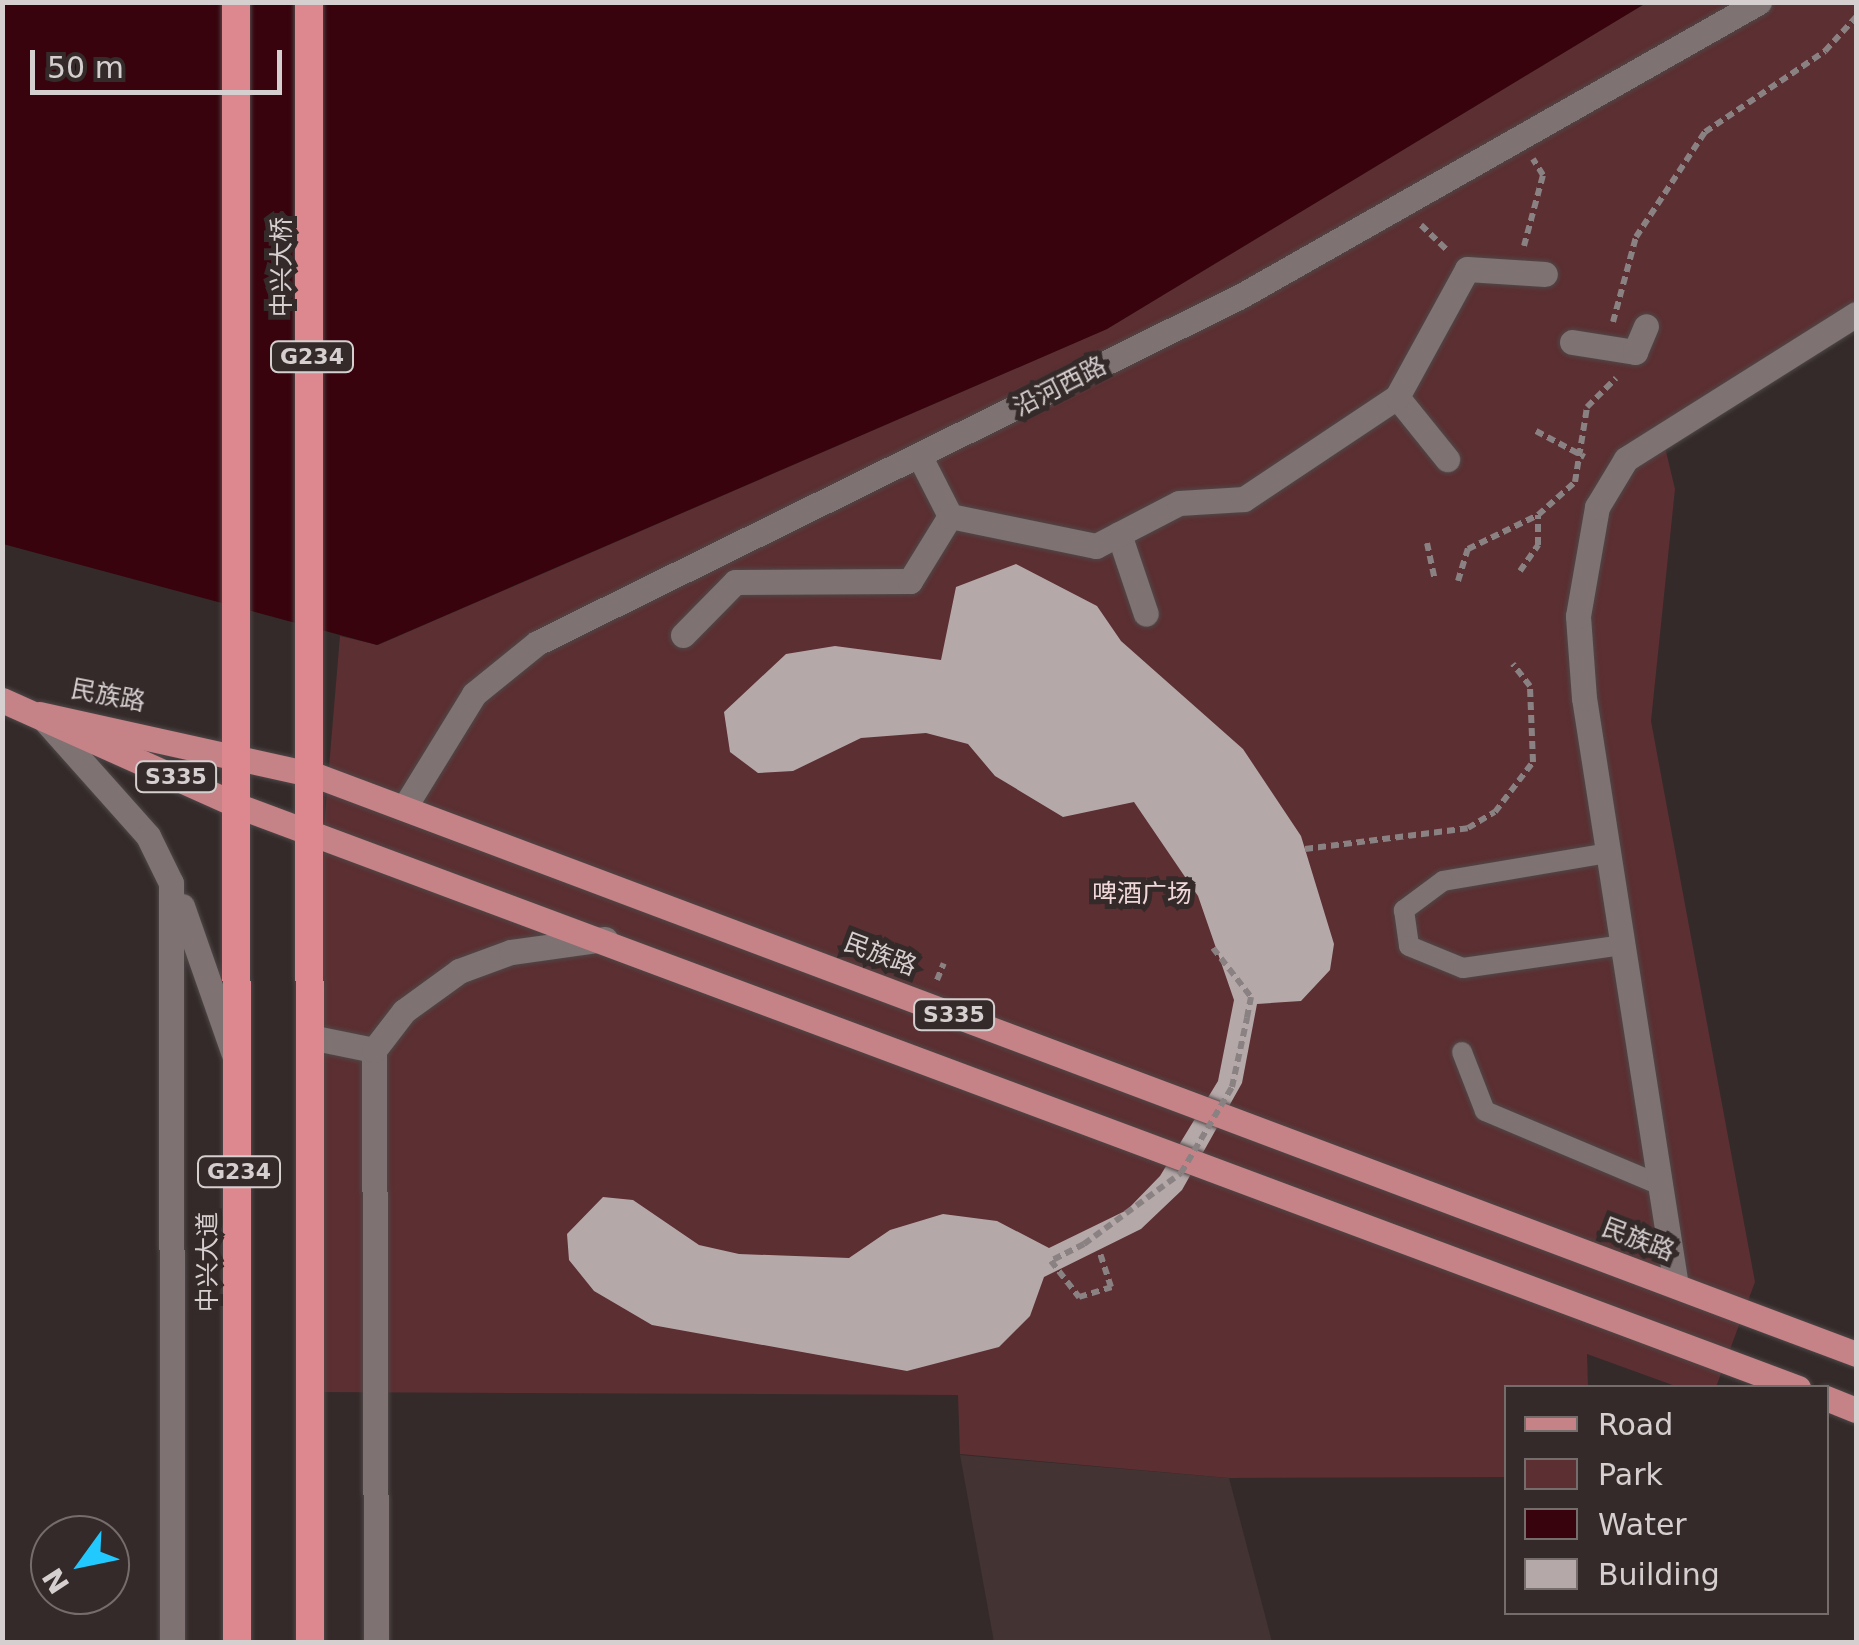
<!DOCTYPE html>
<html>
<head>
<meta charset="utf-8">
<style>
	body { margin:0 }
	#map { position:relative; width:1859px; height:1645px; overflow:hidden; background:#342a2a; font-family:"DejaVu Sans","Noto Sans SC",sans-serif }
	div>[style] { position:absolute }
	.built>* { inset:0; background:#433333 }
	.green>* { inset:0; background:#5c2f32 }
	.water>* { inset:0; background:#38030d }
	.building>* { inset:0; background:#b5a8a9 }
	.path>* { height:6px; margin-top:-3px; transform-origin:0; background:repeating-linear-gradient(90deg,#8a8182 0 8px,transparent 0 13px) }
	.roads { filter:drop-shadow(0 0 2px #4f4848) drop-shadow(0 0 2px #4f4848) }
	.service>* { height:20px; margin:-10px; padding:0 10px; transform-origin:10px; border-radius:10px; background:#7e7272 }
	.pedestrian>* { height:25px; margin:-12.5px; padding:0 12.5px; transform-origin:12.5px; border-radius:12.5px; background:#7e7272 }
	.minor>* { height:25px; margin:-12.5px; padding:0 12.5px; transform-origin:12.5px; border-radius:12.5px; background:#7e7272 }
	.tertiary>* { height:25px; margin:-12.5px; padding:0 12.5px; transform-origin:12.5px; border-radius:12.5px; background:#7e7272 }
	.primary>* { height:25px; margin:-12.5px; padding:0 12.5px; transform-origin:12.5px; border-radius:12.5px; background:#c58387 }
	.trunk>* { height:28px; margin:-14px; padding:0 14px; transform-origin:14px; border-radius:14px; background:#dd888e }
	.path-bridge>* { height:6px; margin-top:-3px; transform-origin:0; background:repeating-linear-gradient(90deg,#8a8182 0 8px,transparent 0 13px) }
	span { translate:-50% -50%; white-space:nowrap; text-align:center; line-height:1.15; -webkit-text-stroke:10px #342a2a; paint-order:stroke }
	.shield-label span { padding:2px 8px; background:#342a2a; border:2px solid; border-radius:8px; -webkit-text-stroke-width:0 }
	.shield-label { font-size:22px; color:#d6cfd0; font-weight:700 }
	.street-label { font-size:25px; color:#d6cfd0 }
	.park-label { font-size:25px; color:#f0d8d9 }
	.frame { position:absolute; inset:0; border:5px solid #d6cfd0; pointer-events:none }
	.legend { position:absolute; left:1504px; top:1385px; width:325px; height:230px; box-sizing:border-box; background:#342a2a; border:2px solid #756c6c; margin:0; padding:12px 18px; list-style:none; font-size:30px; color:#d6cfd0 }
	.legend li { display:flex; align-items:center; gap:20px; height:50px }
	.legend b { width:50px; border:2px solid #756c6c }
	.north { position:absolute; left:30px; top:1515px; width:100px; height:100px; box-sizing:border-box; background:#342a2a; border:2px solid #756c6c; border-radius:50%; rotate:237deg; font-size:28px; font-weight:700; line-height:40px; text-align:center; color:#d6cfd0 }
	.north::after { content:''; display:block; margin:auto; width:35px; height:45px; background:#22c9fe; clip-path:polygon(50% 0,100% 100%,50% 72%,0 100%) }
	.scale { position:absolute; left:30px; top:50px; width:252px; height:45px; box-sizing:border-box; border:5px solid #d6cfd0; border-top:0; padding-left:12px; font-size:30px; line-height:35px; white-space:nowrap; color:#d6cfd0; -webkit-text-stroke:8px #342a2a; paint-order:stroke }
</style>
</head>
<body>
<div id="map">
	<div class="built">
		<i style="clip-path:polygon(960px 1455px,1229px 1478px,1272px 1642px,994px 1642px)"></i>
	</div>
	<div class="green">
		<i style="clip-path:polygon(1646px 3px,1856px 3px,1856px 314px,1664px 443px,1675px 489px,1651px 721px,1755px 1282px,1716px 1387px,1678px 1387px,1587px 1354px,1588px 1387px,1506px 1388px,1506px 1477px,1229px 1478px,960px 1454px,958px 1395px,312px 1392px,315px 934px,340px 636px,378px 645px,1107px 329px)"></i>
	</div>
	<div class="water">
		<i style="clip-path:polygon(2px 3px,1646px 3px,1107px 329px,377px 645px,3px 544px)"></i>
	</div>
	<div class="building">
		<i style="clip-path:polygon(1016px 564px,1097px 606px,1121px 641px,1243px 749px,1301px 836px,1334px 944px,1330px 970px,1301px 1001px,1257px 1004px,1242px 1083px,1182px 1190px,1141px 1229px,1044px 1277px,1030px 1316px,999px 1347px,907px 1371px,652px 1325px,594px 1291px,569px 1260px,567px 1234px,603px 1197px,633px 1200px,699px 1245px,739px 1254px,849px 1258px,890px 1230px,943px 1214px,997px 1221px,1049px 1248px,1127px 1210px,1160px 1176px,1218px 1081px,1234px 1000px,1198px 896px,1134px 802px,1063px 817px,995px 776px,968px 744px,926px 733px,861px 738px,793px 771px,758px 773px,730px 752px,724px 712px,786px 654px,835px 646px,941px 660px,956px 587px)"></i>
	</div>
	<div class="path">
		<i style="left:1421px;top:225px;width:37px;rotate:44deg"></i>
		<i style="left:1524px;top:246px;width:73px;rotate:-75deg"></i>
		<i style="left:1543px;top:175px;width:19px;rotate:-122deg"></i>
		<i style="left:1613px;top:322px;width:88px;rotate:-74.9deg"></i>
		<i style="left:1636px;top:237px;width:126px;rotate:-56.7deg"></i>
		<i style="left:1705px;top:132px;width:145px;rotate:-34deg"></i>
		<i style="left:1825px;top:51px;width:46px;rotate:-47.6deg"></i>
		<i style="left:1536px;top:431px;width:55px;rotate:28deg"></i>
		<i style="left:1427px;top:543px;width:38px;rotate:78deg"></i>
		<i style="left:1520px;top:571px;width:32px;rotate:-55deg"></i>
		<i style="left:1538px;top:545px;width:30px;rotate:-90deg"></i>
		<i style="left:1458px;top:581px;width:34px;rotate:-73deg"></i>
		<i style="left:1468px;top:549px;width:78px;rotate:-25.9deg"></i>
		<i style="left:1538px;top:515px;width:50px;rotate:-41.7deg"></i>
		<i style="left:1575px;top:482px;width:76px;rotate:-80.9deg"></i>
		<i style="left:1587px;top:407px;width:41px;rotate:-45deg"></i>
		<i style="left:1305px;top:849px;width:164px;rotate:-7.3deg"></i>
		<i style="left:1468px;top:828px;width:31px;rotate:-31deg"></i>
		<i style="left:1495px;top:812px;width:63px;rotate:-52.8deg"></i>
		<i style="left:1533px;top:762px;width:76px;rotate:-92.3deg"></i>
		<i style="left:1530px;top:686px;width:28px;rotate:-128deg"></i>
		<i style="left:1213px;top:948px;width:62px;rotate:52.2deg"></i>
		<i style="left:1251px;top:997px;width:21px;rotate:101deg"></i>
		<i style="left:937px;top:980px;width:18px;rotate:-68deg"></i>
		<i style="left:1084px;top:1244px;width:37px;rotate:153deg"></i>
		<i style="left:1051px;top:1261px;width:46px;rotate:52.1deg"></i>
		<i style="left:1079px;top:1297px;width:34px;rotate:-17deg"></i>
		<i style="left:1111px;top:1287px;width:35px;rotate:-108deg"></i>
	</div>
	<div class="roads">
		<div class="service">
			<i style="left:1608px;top:853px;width:167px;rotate:170.4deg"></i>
			<i style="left:1443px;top:881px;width:49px;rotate:143.4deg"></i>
			<i style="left:1404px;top:910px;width:36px;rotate:82deg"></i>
			<i style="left:1409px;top:946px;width:58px;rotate:22.2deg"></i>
			<i style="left:1463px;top:968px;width:162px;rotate:-8.2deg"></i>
			<i style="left:1462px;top:1052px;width:63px;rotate:68.7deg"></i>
			<i style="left:1485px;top:1111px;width:190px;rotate:22.9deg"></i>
		</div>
		<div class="pedestrian">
			<i style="left:1572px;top:342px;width:64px;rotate:9deg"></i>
			<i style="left:1635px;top:352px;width:28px;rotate:-67deg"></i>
			<i style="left:1397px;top:397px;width:80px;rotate:51.1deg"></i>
			<i style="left:920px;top:457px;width:66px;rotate:63deg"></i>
			<i style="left:1119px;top:534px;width:84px;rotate:71.4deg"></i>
			<i style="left:683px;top:635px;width:74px;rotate:-45.5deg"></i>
			<i style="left:735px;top:582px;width:175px;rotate:-0.3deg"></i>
			<i style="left:910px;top:581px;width:76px;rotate:-58.4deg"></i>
			<i style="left:950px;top:516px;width:149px;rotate:11.6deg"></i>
			<i style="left:1096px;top:546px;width:93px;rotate:-27.4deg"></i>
			<i style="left:1179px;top:503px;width:65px;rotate:-3.5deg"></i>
			<i style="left:1244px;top:499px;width:184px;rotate:-33.7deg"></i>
			<i style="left:1397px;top:397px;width:146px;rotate:-61.3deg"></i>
			<i style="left:1467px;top:269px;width:78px;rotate:3.7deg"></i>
		</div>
		<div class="minor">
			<i style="left:1676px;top:1286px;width:595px;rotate:-98.89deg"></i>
			<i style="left:1584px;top:698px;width:82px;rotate:-94.2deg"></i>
			<i style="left:1578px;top:616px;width:111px;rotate:-80.1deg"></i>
			<i style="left:1597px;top:507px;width:56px;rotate:-58.9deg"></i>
			<i style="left:1626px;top:459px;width:272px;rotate:-32.2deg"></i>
		</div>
		<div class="tertiary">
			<i style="left:43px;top:718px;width:158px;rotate:48.3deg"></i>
			<i style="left:148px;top:836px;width:52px;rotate:63.9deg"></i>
			<i style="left:171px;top:883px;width:759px;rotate:89.92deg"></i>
			<i style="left:404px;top:808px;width:134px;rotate:-58.4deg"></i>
			<i style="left:474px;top:694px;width:81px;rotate:-39deg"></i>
			<i style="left:537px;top:643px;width:783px;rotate:-26.24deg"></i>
			<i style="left:1239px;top:297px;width:598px;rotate:-29.57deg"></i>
			<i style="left:182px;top:906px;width:155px;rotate:70.7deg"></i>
			<i style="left:315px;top:1038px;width:60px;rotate:11.5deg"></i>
			<i style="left:376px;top:1642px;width:592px;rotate:-90.19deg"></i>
			<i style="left:374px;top:1050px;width:49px;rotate:-52.4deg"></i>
			<i style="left:404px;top:1011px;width:68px;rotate:-36deg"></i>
			<i style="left:459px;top:971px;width:55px;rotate:-20.1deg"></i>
			<i style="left:511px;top:952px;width:95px;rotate:-7.9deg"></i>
		</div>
		<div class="primary">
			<i style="left:2px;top:700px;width:262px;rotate:24.1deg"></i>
			<i style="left:241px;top:807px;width:1662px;rotate:20.46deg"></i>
			<i style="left:39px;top:714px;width:283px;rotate:12.5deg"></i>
			<i style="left:315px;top:775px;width:1646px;rotate:20.59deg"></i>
			<i style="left:1826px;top:1398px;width:32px;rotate:22deg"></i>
		</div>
		<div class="trunk">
			<i style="left:236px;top:2px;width:1640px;rotate:89.97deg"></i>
			<i style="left:309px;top:2px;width:1640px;rotate:89.97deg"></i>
		</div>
	</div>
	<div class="path-bridge">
		<i style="left:1084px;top:1244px;width:120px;rotate:-36.2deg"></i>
		<i style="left:1181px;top:1173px;width:100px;rotate:-59.3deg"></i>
		<i style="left:1232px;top:1087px;width:71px;rotate:-77.7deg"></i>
	</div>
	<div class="shield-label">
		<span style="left:312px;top:357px">G234</span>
		<span style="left:176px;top:777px">S335</span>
		<span style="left:954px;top:1015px">S335</span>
		<span style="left:239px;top:1172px">G234</span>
	</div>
	<div class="street-label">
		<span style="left:282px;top:267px;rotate:-90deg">中兴大桥</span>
		<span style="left:1060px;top:387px;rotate:-27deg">沿河西路</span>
		<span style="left:108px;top:696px;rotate:11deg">民族路</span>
		<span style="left:880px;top:955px;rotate:21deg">民族路</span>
		<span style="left:1638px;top:1240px;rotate:21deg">民族路</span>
		<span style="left:208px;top:1262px;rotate:-90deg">中兴大道</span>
	</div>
	<div class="park-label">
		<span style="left:1142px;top:894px">啤酒广场</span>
	</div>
	<div class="frame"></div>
	<ul class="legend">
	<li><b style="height:12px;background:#c58387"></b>Road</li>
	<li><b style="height:28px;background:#5c2f32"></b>Park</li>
	<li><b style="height:28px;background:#38030d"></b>Water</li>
	<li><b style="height:28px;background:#b5a8a9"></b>Building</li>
	</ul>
	<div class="north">N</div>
	<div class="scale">50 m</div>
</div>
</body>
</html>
